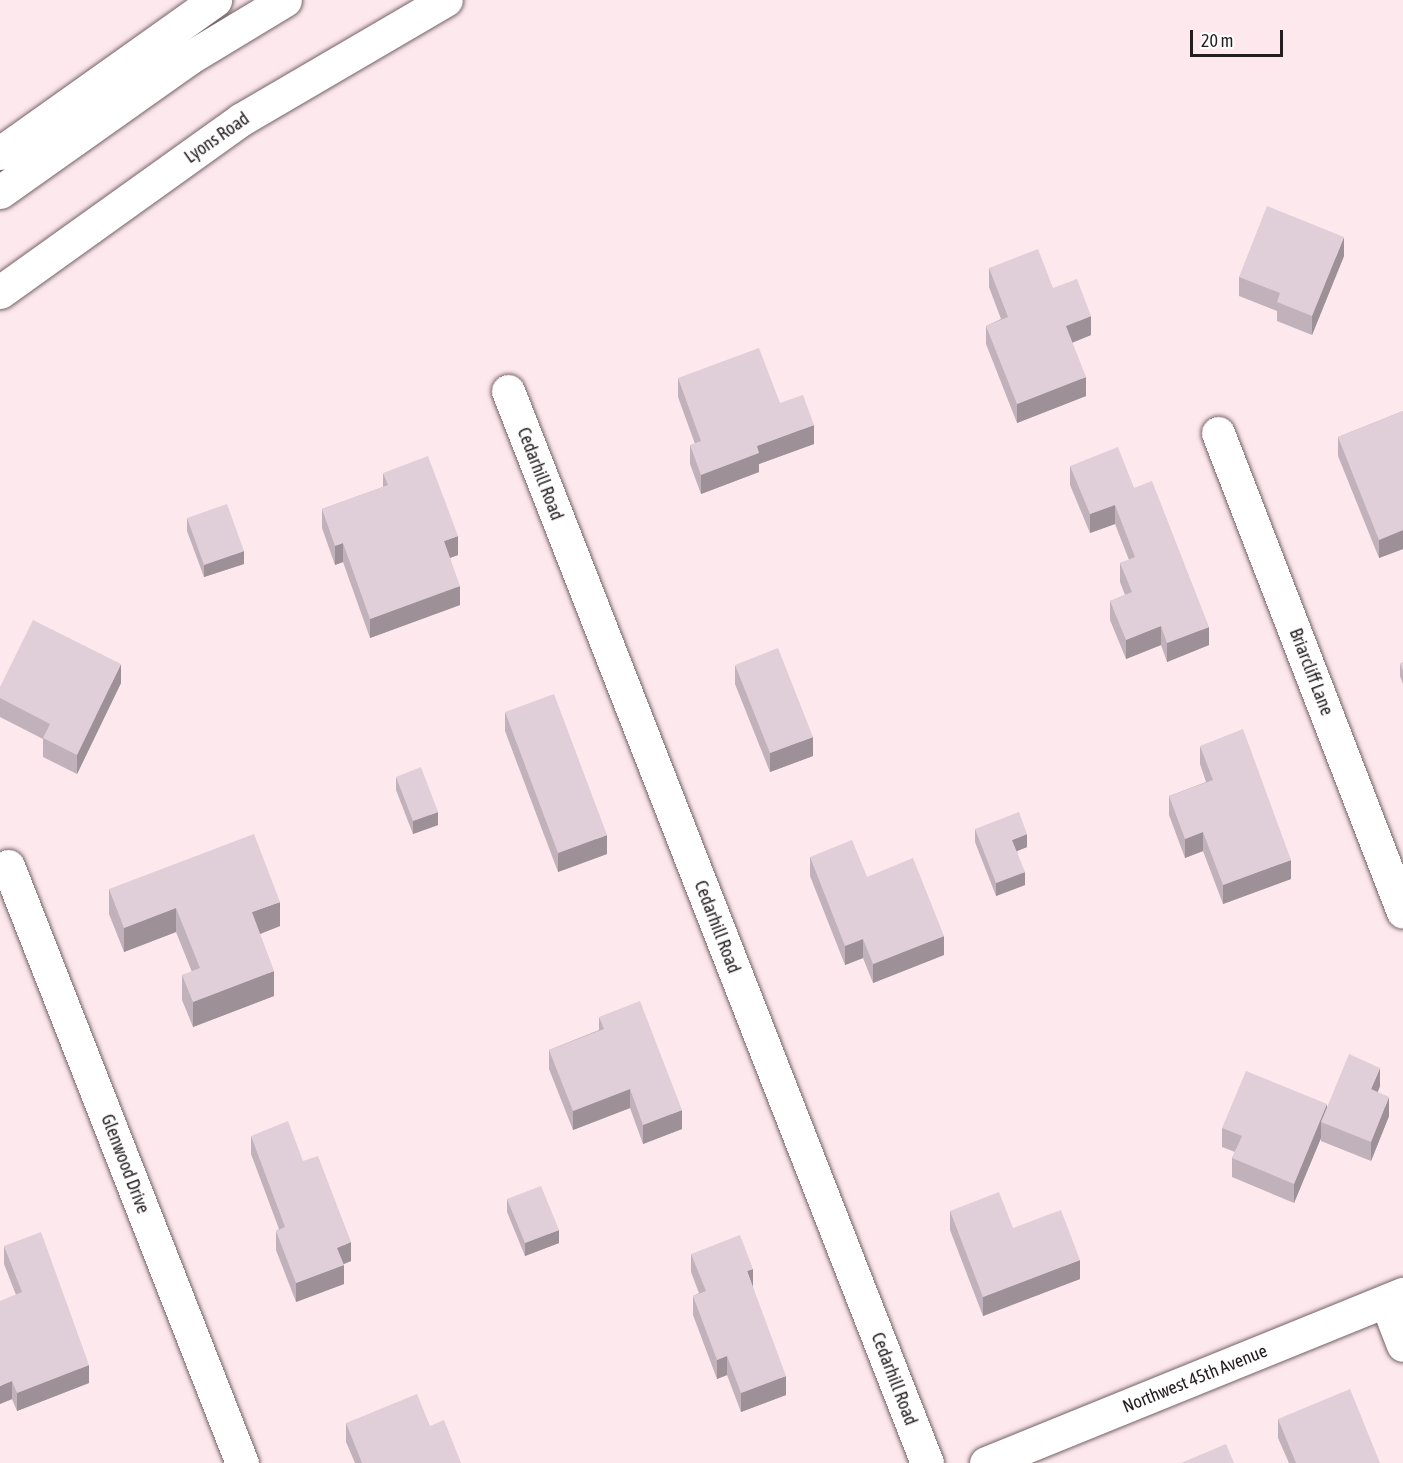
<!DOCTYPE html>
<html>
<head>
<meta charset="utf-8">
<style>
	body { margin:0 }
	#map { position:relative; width:1403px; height:1463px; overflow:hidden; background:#fde8ed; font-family:"Asap Condensed",sans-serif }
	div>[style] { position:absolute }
	.roads { filter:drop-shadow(0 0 2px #736266) drop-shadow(0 0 2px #736266) }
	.minor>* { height:33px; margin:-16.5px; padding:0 16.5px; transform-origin:16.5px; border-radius:16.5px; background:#fff }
	.primary>* { height:33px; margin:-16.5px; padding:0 16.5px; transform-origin:16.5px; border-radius:16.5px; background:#fff }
	.wall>* { inset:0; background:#c1b1ba }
	.shaded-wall>* { inset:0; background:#9d9097 }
	.building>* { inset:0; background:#e0ced8 }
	span { translate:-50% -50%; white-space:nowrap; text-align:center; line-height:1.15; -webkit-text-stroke:4.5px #fff; paint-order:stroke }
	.street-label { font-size:18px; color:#251e20 }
	.scale { position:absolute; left:1190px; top:30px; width:93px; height:27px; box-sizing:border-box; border:3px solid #251e20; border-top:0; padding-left:8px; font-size:18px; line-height:21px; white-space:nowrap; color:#251e20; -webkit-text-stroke:4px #fff; paint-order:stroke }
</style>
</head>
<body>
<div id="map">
	<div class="roads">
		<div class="minor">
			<i style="left:508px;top:391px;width:1151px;rotate:68.65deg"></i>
			<i style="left:1218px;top:433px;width:513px;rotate:68.88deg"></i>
			<i style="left:8px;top:866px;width:641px;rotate:68.6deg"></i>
			<i style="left:1386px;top:1301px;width:47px;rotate:68.9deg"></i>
			<i style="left:986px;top:1463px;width:450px;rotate:-22.1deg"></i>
		</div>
		<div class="primary">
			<i style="left:0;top:153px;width:264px;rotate:-35.4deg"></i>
			<i style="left:0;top:192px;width:232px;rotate:-35.3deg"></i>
			<i style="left:189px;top:58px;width:112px;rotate:-31.1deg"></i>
			<i style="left:0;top:292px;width:297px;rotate:-35.6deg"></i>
			<i style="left:242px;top:119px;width:236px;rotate:-30.3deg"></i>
		</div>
	</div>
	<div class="wall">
		<i style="clip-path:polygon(1344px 256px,1312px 335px,1277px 321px,1277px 311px,1239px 296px,1239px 277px)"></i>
		<i style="clip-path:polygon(989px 268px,1053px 288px,1091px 335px,1072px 343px,1086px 396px,1017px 423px,986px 344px,986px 326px,1001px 319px,989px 287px)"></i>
		<i style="clip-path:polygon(678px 378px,780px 403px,814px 444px,759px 464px,759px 472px,701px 494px,690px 464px,690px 445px,695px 444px,678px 397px)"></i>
		<i style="clip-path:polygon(1403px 411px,1403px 549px,1379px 558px,1338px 456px,1338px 437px)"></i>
		<i style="clip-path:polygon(1070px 466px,1134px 488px,1209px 645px,1167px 662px,1161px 645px,1126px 659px,1110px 620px,1110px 601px,1125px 595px,1120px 582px,1120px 563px,1129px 560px,1115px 524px,1090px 533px,1070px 485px)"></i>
		<i style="clip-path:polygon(383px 473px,458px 555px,450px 558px,460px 605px,370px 638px,343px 562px,335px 565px,322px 528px,322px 509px,383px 487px)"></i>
		<i style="clip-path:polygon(187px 518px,244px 564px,204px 577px,187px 531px)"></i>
		<i style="clip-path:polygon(1403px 662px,1403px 684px,1400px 676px,1400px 664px)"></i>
		<i style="clip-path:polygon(735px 665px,813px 756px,770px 772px,735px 684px)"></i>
		<i style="clip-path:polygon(121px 683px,77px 774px,43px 757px,43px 739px,0 717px,0 687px)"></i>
		<i style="clip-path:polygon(505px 712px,607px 854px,558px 872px,505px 731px)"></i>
		<i style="clip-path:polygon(1200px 746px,1291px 879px,1223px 904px,1203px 851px,1185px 858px,1169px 815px,1169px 796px,1206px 782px,1200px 764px)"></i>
		<i style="clip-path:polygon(396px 777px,438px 825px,413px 834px,396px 790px)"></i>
		<i style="clip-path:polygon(975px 829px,1027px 847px,1017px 851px,1025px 885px,996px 896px,975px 842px)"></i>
		<i style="clip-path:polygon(810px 857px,867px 877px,944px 955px,873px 983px,863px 958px,845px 965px,810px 876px)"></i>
		<i style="clip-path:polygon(109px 889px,280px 926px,260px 934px,274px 996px,193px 1027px,182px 1000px,182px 975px,192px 972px,176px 932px,124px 952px,109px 914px)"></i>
		<i style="clip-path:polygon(599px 1017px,682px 1129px,643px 1144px,630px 1108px,573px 1130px,549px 1069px,549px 1050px,599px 1030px)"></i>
		<i style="clip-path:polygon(1380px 1086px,1378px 1092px,1389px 1116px,1371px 1161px,1321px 1141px,1321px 1138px,1294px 1203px,1232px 1177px,1232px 1158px,1235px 1152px,1222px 1147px,1222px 1128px,1327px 1107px)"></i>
		<i style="clip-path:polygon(251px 1136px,303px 1161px,351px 1261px,343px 1264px,344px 1284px,296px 1302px,276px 1250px,276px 1231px,279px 1229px,251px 1154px)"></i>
		<i style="clip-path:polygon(507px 1199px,559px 1243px,525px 1256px,507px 1212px)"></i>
		<i style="clip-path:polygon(950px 1211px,1013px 1228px,1080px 1279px,983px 1316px,950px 1230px)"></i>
		<i style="clip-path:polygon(4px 1246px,89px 1383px,17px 1411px,12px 1399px,0 1404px,16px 1295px,4px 1264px)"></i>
		<i style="clip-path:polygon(691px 1254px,753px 1288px,786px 1395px,741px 1412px,727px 1375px,717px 1379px,693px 1315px,693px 1296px,699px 1293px,691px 1272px)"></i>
		<i style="clip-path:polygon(1278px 1419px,1380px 1463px,1289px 1463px,1278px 1438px)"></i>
		<i style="clip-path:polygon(346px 1423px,430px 1426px,461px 1463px,355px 1463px,346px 1442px)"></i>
	</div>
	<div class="shaded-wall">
		<i style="clip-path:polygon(1344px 237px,1344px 256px,1312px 335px,1312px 316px)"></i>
		<i style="clip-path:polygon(1091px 316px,1091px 335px,1066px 345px,1066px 326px)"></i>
		<i style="clip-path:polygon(1086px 377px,1086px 396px,1017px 423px,1017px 404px)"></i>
		<i style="clip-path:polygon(814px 425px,814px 444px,759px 464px,759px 472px,701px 494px,701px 475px,757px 446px)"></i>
		<i style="clip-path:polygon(1115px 505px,1115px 524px,1090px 533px,1090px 514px)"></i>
		<i style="clip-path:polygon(1403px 530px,1403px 549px,1379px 558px,1379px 540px)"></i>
		<i style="clip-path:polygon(458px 536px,458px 555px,444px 560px,444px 541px)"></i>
		<i style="clip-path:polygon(343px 543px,343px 562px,335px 565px,335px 546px)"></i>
		<i style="clip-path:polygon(244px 551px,244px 564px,204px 577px,204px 565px)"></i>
		<i style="clip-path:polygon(460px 586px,460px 605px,370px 638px,370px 619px)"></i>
		<i style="clip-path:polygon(1161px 626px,1161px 645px,1126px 659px,1126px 640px)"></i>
		<i style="clip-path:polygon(1209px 627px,1209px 645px,1167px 662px,1167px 643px)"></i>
		<i style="clip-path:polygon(121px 664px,121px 683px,77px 774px,77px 755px)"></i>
		<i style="clip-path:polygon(813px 737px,813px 756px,770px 772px,770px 753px)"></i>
		<i style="clip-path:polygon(438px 812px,438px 825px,413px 834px,413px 821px)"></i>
		<i style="clip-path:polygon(1203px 832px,1203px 851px,1185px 858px,1185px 839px)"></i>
		<i style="clip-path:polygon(1027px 834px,1027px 847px,1012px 853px,1012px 840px)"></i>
		<i style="clip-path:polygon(607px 835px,607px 854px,558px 872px,558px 853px)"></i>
		<i style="clip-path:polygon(1291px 860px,1291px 879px,1223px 904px,1223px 885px)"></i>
		<i style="clip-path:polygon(1025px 872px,1025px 885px,996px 896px,996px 883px)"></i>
		<i style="clip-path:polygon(280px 902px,280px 926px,252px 937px,252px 912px)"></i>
		<i style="clip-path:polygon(176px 908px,176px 932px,124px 952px,124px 928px)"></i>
		<i style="clip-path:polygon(944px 936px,944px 955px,873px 983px,873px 964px)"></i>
		<i style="clip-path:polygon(863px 939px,863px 958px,845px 965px,845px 946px)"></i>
		<i style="clip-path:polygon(274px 971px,274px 996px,193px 1027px,193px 1002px)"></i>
		<i style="clip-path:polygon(1380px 1068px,1380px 1086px,1371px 1108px,1371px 1089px)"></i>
		<i style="clip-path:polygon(630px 1089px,630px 1108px,573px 1130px,573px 1111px)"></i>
		<i style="clip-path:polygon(1389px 1097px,1389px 1116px,1371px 1161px,1371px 1142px)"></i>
		<i style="clip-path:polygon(1327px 1104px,1327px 1123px,1321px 1122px,1321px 1138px,1294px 1203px,1294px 1184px)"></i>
		<i style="clip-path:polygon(682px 1110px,682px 1129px,643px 1144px,643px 1125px)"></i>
		<i style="clip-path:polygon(559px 1230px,559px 1243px,525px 1256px,525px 1243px)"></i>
		<i style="clip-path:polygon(351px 1242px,351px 1261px,337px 1267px,337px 1248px)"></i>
		<i style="clip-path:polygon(1080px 1260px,1080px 1279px,983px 1316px,983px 1297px)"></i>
		<i style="clip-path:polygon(344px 1265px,344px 1284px,296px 1302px,296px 1283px)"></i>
		<i style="clip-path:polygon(753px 1269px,753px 1288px,747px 1271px)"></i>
		<i style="clip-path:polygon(727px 1356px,727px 1375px,717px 1379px,717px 1360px)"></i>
		<i style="clip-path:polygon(89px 1365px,89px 1383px,17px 1411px,17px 1393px)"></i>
		<i style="clip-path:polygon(786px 1376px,786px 1395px,741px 1412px,741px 1393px)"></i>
		<i style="clip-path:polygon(12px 1381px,12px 1399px,0 1404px,0 1386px)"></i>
	</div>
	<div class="building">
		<i style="clip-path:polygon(1267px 206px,1344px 237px,1312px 316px,1277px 302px,1280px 293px,1239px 277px)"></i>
		<i style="clip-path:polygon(1038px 249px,1053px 288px,1077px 279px,1091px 316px,1066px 326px,1086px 377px,1017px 404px,986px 326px,1008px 317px,989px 268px)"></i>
		<i style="clip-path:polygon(759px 348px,780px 403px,803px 395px,814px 425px,757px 446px,759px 453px,701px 475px,690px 445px,701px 441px,678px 378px)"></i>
		<i style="clip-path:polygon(1403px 411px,1403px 530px,1379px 540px,1338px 437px)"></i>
		<i style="clip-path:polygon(1118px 447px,1134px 488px,1152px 481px,1209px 627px,1167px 643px,1161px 626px,1126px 640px,1110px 601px,1132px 592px,1120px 563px,1135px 557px,1115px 505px,1090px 514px,1070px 466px)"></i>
		<i style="clip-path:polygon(428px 456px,458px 536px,444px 541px,460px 586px,370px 619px,343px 543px,335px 546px,322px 509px,388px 485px,383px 473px)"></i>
		<i style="clip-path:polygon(227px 504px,244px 551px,204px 565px,187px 518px)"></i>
		<i style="clip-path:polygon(33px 620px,121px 664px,77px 755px,43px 738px,50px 724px,0 698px,0 687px)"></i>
		<i style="clip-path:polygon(778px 648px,813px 737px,770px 753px,735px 665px)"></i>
		<i style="clip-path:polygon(1403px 662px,1403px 671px,1400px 664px)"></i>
		<i style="clip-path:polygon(554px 694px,607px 835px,558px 853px,505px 712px)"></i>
		<i style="clip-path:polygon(1243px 729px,1291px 860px,1223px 885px,1203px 832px,1185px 839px,1169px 796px,1213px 780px,1200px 746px)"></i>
		<i style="clip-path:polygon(421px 767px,438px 812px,413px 821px,396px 777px)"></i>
		<i style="clip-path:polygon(1019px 812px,1027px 834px,1012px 840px,1025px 872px,996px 883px,975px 829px)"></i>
		<i style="clip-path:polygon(254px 834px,280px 902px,252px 912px,274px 971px,193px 1002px,182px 975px,200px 968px,176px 908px,124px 928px,109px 889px)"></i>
		<i style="clip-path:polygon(852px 840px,867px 877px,913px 858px,944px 936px,873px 964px,863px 939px,845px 946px,810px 857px)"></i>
		<i style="clip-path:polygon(640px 1001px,682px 1110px,643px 1125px,630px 1089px,573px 1111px,549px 1050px,604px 1029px,599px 1017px)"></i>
		<i style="clip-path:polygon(1349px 1054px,1380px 1068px,1371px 1089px,1389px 1097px,1371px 1142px,1321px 1122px)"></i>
		<i style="clip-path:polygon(1246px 1071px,1327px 1104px,1294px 1184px,1232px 1158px,1242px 1136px,1222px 1128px)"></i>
		<i style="clip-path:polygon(288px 1121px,303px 1161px,318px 1156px,351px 1242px,337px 1248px,344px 1265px,296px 1283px,276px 1231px,285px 1227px,251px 1136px)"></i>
		<i style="clip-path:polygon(541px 1186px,559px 1230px,525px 1243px,507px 1199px)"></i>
		<i style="clip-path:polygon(999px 1192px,1013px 1228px,1061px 1210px,1080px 1260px,983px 1297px,950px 1211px)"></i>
		<i style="clip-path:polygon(41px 1232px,89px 1365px,17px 1393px,12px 1381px,0 1386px,0 1301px,22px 1292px,4px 1246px)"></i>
		<i style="clip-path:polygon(740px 1235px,753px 1269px,747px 1271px,786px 1376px,741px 1393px,727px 1356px,717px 1360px,693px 1296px,706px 1291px,691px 1254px)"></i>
		<i style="clip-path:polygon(1350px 1389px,1380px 1463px,1296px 1463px,1278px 1419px)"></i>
		<i style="clip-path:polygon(417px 1394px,430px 1426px,444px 1420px,461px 1463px,362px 1463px,346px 1423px)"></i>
		<i style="clip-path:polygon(1226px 1444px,1234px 1463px,1181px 1463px)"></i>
	</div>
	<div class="street-label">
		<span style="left:217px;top:138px;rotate:-35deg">Lyons Road</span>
		<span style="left:540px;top:474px;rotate:69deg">Cedarhill Road</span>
		<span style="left:1311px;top:672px;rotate:69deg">Briarcliff Lane</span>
		<span style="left:717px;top:927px;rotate:69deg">Cedarhill Road</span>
		<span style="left:125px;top:1164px;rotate:69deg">Glenwood Drive</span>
		<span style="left:894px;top:1379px;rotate:69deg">Cedarhill Road</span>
		<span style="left:1195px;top:1379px;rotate:-22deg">Northwest 45th Avenue</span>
	</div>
	<div class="scale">20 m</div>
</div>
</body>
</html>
